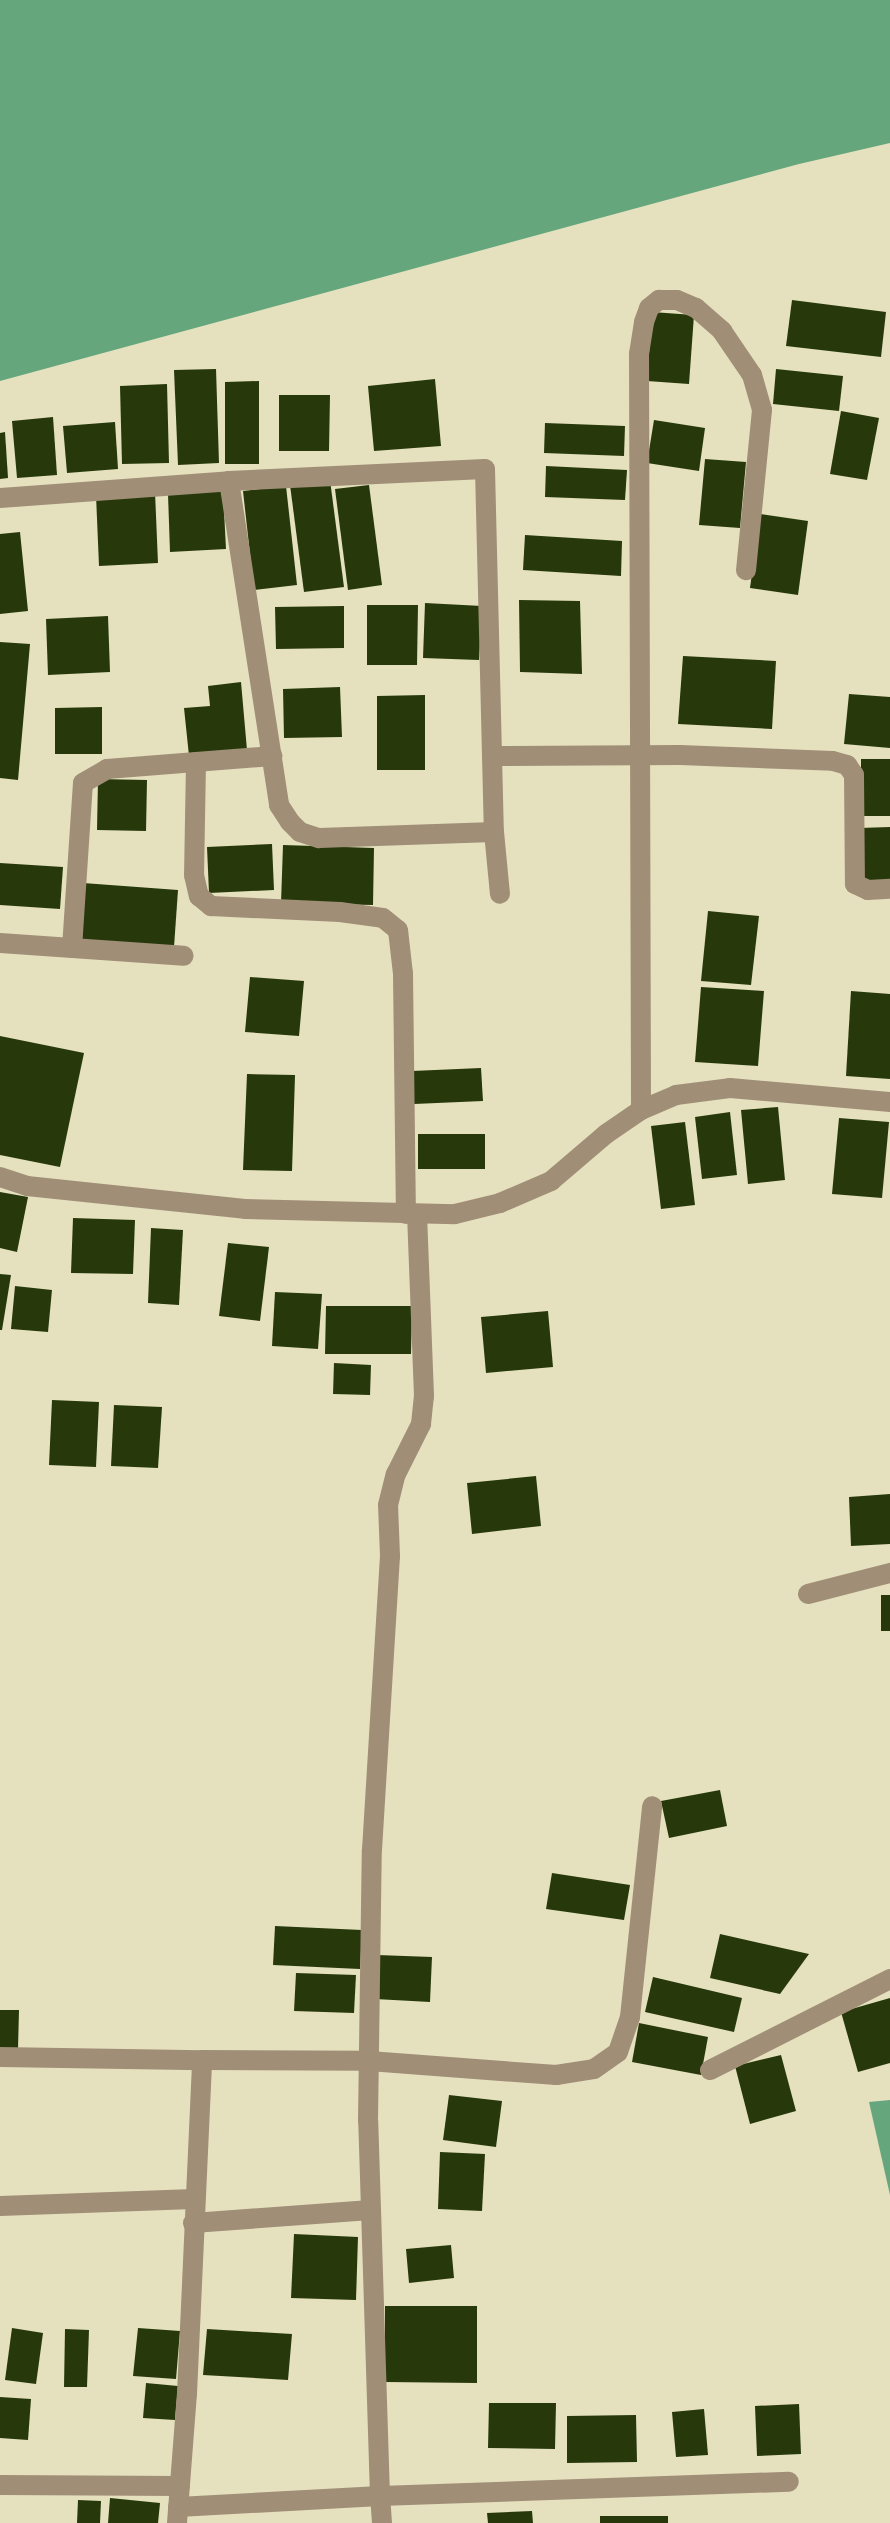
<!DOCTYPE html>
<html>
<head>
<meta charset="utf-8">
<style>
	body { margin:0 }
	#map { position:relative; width:890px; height:2523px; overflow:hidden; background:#e5e1bf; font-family:"Fira Sans Condensed",sans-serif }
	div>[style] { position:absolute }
	.water>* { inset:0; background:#65a67d }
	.building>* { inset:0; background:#27390b }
	.minor>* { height:20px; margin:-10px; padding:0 10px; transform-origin:10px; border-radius:10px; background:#a18e77 }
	span { translate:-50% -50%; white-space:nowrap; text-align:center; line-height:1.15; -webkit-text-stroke:8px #e5e1bf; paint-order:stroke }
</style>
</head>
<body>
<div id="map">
	<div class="water">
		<i style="clip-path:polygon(0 0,890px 0,890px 143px,799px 164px,0 381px)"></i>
		<i style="clip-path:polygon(890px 2100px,890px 2195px,869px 2102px)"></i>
	</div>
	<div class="building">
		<i style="clip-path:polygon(792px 300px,886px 312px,881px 357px,786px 346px)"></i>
		<i style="clip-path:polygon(652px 312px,694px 315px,689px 384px,647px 381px)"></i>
		<i style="clip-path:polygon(216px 369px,219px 463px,178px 465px,174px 370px)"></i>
		<i style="clip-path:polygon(776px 369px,843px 376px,839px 411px,773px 404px)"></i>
		<i style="clip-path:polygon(435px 379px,441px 446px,374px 451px,368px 386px)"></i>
		<i style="clip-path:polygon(259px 381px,259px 464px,225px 464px,225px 382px)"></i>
		<i style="clip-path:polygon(167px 384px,169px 463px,122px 464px,120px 386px)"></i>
		<i style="clip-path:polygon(279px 395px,330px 395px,329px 451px,279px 451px)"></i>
		<i style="clip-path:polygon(841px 411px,879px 418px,867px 480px,830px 474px)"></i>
		<i style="clip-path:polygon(53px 417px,57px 475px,17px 478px,12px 421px)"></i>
		<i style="clip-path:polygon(654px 420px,705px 428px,699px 471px,647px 463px)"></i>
		<i style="clip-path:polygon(115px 422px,118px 469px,67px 473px,63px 426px)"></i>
		<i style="clip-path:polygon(545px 423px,625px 426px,624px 456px,544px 453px)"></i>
		<i style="clip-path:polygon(5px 432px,8px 478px,0 479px,0 433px)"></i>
		<i style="clip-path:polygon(705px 459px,746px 462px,740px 528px,699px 525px)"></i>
		<i style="clip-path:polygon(546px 466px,627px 470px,625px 500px,545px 497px)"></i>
		<i style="clip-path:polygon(330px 480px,344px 587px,304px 592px,290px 485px)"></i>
		<i style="clip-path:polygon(369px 485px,382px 585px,348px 590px,335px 489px)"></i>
		<i style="clip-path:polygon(286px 486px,297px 585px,254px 590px,243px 491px)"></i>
		<i style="clip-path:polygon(223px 491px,226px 549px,170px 552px,168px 494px)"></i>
		<i style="clip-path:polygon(155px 492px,158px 563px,99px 566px,96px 495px)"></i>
		<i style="clip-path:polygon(760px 514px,808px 521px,798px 595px,750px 588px)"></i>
		<i style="clip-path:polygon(20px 532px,28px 611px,0 614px,0 534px)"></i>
		<i style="clip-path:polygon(525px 535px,622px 541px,621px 576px,523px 570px)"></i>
		<i style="clip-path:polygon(519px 600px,580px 601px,582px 674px,520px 672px)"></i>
		<i style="clip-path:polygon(425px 603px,482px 606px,479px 660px,423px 658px)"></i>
		<i style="clip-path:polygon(367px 605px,418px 605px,417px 665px,367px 665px)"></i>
		<i style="clip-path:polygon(344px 606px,344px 648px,276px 649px,275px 607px)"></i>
		<i style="clip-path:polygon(108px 616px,110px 672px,48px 675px,46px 619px)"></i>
		<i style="clip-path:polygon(0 642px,30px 644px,18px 780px,0 778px)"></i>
		<i style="clip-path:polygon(683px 656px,776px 661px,772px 729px,678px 724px)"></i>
		<i style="clip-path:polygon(241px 682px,247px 750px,189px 756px,184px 708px,210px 706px,208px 686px)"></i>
		<i style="clip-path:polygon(340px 687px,342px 737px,284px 738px,283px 689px)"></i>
		<i style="clip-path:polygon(849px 694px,890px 697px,890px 748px,844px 744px)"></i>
		<i style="clip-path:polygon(425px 695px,425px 770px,377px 770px,377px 696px)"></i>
		<i style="clip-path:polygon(102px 707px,102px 754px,55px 754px,55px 708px)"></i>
		<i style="clip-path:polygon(861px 759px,890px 759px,890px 816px,861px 816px)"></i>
		<i style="clip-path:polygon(98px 779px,147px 780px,146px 831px,97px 830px)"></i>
		<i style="clip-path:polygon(890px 827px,890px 882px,862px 884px,859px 828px)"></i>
		<i style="clip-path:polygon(272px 844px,274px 890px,209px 893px,207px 847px)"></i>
		<i style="clip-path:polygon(283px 845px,374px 848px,373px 905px,281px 903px)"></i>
		<i style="clip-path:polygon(0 863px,63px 867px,60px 909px,0 905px)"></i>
		<i style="clip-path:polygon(83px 883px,178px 890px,174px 947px,78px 939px)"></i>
		<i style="clip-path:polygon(708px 911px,759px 916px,751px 985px,701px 981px)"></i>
		<i style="clip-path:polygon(250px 977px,304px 981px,299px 1036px,245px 1032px)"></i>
		<i style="clip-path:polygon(701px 987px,764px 991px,758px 1066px,695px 1062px)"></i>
		<i style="clip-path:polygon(851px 991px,890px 994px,890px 1079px,846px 1076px)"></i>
		<i style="clip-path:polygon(0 1036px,84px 1053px,60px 1167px,0 1155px)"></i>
		<i style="clip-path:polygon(481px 1068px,483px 1101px,414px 1104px,412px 1071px)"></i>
		<i style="clip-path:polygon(247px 1074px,295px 1075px,292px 1171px,243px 1170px)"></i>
		<i style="clip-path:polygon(778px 1107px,785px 1180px,748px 1184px,741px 1110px)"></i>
		<i style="clip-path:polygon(730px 1112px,737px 1175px,702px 1179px,695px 1117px)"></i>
		<i style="clip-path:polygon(839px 1118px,889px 1122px,882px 1198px,832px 1194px)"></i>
		<i style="clip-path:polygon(685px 1122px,695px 1205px,661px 1209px,651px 1126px)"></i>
		<i style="clip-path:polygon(418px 1134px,485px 1134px,485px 1169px,418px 1169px)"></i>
		<i style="clip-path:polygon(0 1192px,28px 1197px,17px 1252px,0 1248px)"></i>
		<i style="clip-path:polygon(73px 1218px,135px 1220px,133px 1274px,71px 1273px)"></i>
		<i style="clip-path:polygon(151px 1228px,183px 1230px,179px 1305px,148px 1303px)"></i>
		<i style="clip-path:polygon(228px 1243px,269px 1247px,260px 1321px,219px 1316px)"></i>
		<i style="clip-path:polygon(0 1274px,11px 1275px,2px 1330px,0 1330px)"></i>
		<i style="clip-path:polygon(15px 1286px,52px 1290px,48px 1332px,11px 1329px)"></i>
		<i style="clip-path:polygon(275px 1292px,322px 1294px,318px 1349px,272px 1346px)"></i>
		<i style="clip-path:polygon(326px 1306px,412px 1306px,411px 1354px,325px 1354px)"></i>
		<i style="clip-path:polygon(548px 1311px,553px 1367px,486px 1373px,481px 1317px)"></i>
		<i style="clip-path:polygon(334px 1363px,371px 1365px,370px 1395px,333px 1394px)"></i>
		<i style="clip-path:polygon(52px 1400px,99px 1402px,96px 1467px,49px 1465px)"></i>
		<i style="clip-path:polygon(114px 1405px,162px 1407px,158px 1468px,111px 1466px)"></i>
		<i style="clip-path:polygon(536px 1476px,541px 1526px,472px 1534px,467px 1483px)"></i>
		<i style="clip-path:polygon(890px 1494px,890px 1544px,851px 1546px,849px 1497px)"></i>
		<i style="clip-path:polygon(881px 1595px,890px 1595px,890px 1631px,881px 1631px)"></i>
		<i style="clip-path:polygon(720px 1790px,727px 1826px,669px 1838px,661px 1801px)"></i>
		<i style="clip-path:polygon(552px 1873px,630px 1885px,624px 1920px,546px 1909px)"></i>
		<i style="clip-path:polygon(275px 1926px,362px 1930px,360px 1969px,273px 1965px)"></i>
		<i style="clip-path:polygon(720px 1934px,809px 1954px,780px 1994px,710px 1978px)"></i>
		<i style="clip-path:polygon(377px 1955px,432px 1957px,430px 2002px,375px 1999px)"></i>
		<i style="clip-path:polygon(296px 1973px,356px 1975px,354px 2013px,294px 2011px)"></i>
		<i style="clip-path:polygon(653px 1977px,742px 1998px,734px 2032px,645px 2012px)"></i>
		<i style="clip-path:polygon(890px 1998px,890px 2063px,858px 2072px,841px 2012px)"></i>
		<i style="clip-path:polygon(0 2010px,19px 2010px,18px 2049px,0 2049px)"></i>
		<i style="clip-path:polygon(639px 2023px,708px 2037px,701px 2075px,632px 2062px)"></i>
		<i style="clip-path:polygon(781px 2055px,796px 2111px,750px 2124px,735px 2066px)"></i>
		<i style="clip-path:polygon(449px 2095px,502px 2101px,496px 2147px,443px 2140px)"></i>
		<i style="clip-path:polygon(440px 2152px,485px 2154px,482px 2211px,438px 2209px)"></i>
		<i style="clip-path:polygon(294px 2234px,358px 2237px,356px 2300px,291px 2298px)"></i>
		<i style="clip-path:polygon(451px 2245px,454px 2278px,409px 2283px,406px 2249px)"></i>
		<i style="clip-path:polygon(385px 2306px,477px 2306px,477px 2383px,385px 2382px)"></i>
		<i style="clip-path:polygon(12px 2328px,43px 2333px,36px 2384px,5px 2380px)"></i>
		<i style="clip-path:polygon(138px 2328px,180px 2331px,176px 2379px,133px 2376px)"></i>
		<i style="clip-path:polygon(65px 2329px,89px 2330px,87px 2387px,64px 2387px)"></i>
		<i style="clip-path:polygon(207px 2329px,292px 2334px,288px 2380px,203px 2375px)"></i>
		<i style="clip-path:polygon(146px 2383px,178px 2386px,175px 2420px,143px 2418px)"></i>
		<i style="clip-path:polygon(0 2397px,31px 2399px,28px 2440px,0 2438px)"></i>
		<i style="clip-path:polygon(489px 2403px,556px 2403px,555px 2449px,488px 2448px)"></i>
		<i style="clip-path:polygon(799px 2404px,801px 2454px,757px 2456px,755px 2406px)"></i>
		<i style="clip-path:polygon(704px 2409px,708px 2455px,676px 2457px,672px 2412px)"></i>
		<i style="clip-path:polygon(636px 2415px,637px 2462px,567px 2463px,567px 2416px)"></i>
		<i style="clip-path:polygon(110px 2498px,160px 2503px,158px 2523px,108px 2523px)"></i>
		<i style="clip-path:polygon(78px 2500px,101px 2501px,100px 2523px,77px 2523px)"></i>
		<i style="clip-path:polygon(532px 2511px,533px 2523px,488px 2523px,487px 2513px)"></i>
		<i style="clip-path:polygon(600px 2516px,668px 2516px,668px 2523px,600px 2523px)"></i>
	</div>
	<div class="minor">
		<i style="left:229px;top:481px;width:328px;rotate:81.2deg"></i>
		<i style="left:279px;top:805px;width:20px;rotate:57deg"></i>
		<i style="left:290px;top:822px;width:14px;rotate:45deg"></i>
		<i style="left:300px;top:832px;width:20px;rotate:18deg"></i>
		<i style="left:319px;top:838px;width:175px;rotate:-2deg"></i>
		<i style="left:0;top:498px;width:230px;rotate:-4.2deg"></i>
		<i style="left:229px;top:481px;width:256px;rotate:-2.7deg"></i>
		<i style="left:485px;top:469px;width:363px;rotate:88.6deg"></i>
		<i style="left:494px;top:832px;width:62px;rotate:84.5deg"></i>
		<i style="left:492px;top:756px;width:188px;rotate:-0.3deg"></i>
		<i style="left:680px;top:755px;width:153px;rotate:2.2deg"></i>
		<i style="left:833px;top:761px;width:15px;rotate:16deg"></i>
		<i style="left:847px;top:765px;width:12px;rotate:55deg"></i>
		<i style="left:854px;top:775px;width:109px;rotate:89.5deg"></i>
		<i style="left:855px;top:884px;width:14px;rotate:25deg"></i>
		<i style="left:868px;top:890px;width:22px;rotate:-3deg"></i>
		<i style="left:196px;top:762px;width:113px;rotate:91deg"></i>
		<i style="left:194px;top:875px;width:22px;rotate:77deg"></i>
		<i style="left:199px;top:896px;width:16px;rotate:40deg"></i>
		<i style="left:211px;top:906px;width:129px;rotate:2.7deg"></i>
		<i style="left:340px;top:912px;width:43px;rotate:7.9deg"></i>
		<i style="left:383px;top:918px;width:19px;rotate:39deg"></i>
		<i style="left:398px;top:930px;width:44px;rotate:83.5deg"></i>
		<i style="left:403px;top:974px;width:240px;rotate:89.3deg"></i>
		<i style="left:0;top:943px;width:184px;rotate:4deg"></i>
		<i style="left:72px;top:948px;width:165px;rotate:-86.2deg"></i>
		<i style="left:83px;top:783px;width:28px;rotate:-30deg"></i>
		<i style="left:107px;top:769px;width:166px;rotate:-4.5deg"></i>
		<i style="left:641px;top:1110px;width:756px;rotate:-90.15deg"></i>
		<i style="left:639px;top:354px;width:32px;rotate:-81deg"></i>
		<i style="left:644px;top:322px;width:15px;rotate:-70deg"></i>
		<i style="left:649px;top:308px;width:13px;rotate:-39deg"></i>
		<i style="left:659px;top:300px;width:18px"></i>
		<i style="left:677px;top:300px;width:21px;rotate:23deg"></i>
		<i style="left:696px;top:308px;width:35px;rotate:41deg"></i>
		<i style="left:722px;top:331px;width:53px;rotate:55.7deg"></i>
		<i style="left:752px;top:375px;width:36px;rotate:74deg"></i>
		<i style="left:762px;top:410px;width:161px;rotate:95.7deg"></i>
		<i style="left:0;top:1177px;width:28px;rotate:18deg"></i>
		<i style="left:27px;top:1186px;width:219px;rotate:6deg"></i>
		<i style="left:245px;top:1209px;width:210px;rotate:1.4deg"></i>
		<i style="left:455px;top:1214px;width:46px;rotate:-13.7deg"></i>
		<i style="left:500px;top:1203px;width:56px;rotate:-23.3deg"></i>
		<i style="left:551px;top:1181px;width:72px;rotate:-40.5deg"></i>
		<i style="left:606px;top:1134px;width:42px;rotate:-34.4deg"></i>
		<i style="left:641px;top:1110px;width:38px;rotate:-23deg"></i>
		<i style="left:676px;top:1095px;width:54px;rotate:-7.4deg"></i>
		<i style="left:730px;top:1088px;width:161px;rotate:5deg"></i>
		<i style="left:808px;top:1594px;width:85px;rotate:-14.4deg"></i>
		<i style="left:0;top:2057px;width:202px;rotate:0.9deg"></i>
		<i style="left:710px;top:2070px;width:202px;rotate:-26.8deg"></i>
		<i style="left:0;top:2206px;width:194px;rotate:-2.1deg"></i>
		<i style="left:193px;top:2223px;width:178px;rotate:-4.2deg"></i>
		<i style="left:0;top:2485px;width:180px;rotate:0.3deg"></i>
		<i style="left:178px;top:2507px;width:202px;rotate:-3.1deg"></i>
		<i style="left:380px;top:2496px;width:375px;rotate:-91.8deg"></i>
		<i style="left:368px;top:2121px;width:271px;rotate:-89.2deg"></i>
		<i style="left:372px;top:1850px;width:295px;rotate:-86.5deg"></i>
		<i style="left:390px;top:1556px;width:51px;rotate:-92.2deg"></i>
		<i style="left:388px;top:1505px;width:32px;rotate:-76deg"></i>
		<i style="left:396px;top:1474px;width:56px;rotate:-63.4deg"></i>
		<i style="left:421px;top:1424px;width:28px;rotate:-84deg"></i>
		<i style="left:424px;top:1396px;width:182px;rotate:-92.2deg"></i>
		<i style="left:177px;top:2523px;width:129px;rotate:-85.6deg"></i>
		<i style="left:187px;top:2394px;width:334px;rotate:-87.4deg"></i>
		<i style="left:202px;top:2060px;width:167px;rotate:0.3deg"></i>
		<i style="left:369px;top:2061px;width:188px;rotate:4.3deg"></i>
		<i style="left:556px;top:2075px;width:38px;rotate:-9deg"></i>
		<i style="left:594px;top:2069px;width:29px;rotate:-35deg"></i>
		<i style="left:618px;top:2052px;width:37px;rotate:-71deg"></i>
		<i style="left:630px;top:2017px;width:212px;rotate:-84deg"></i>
		<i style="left:382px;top:2523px;width:27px;rotate:-94deg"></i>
		<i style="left:380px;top:2496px;width:409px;rotate:-2deg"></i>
	</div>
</div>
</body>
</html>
